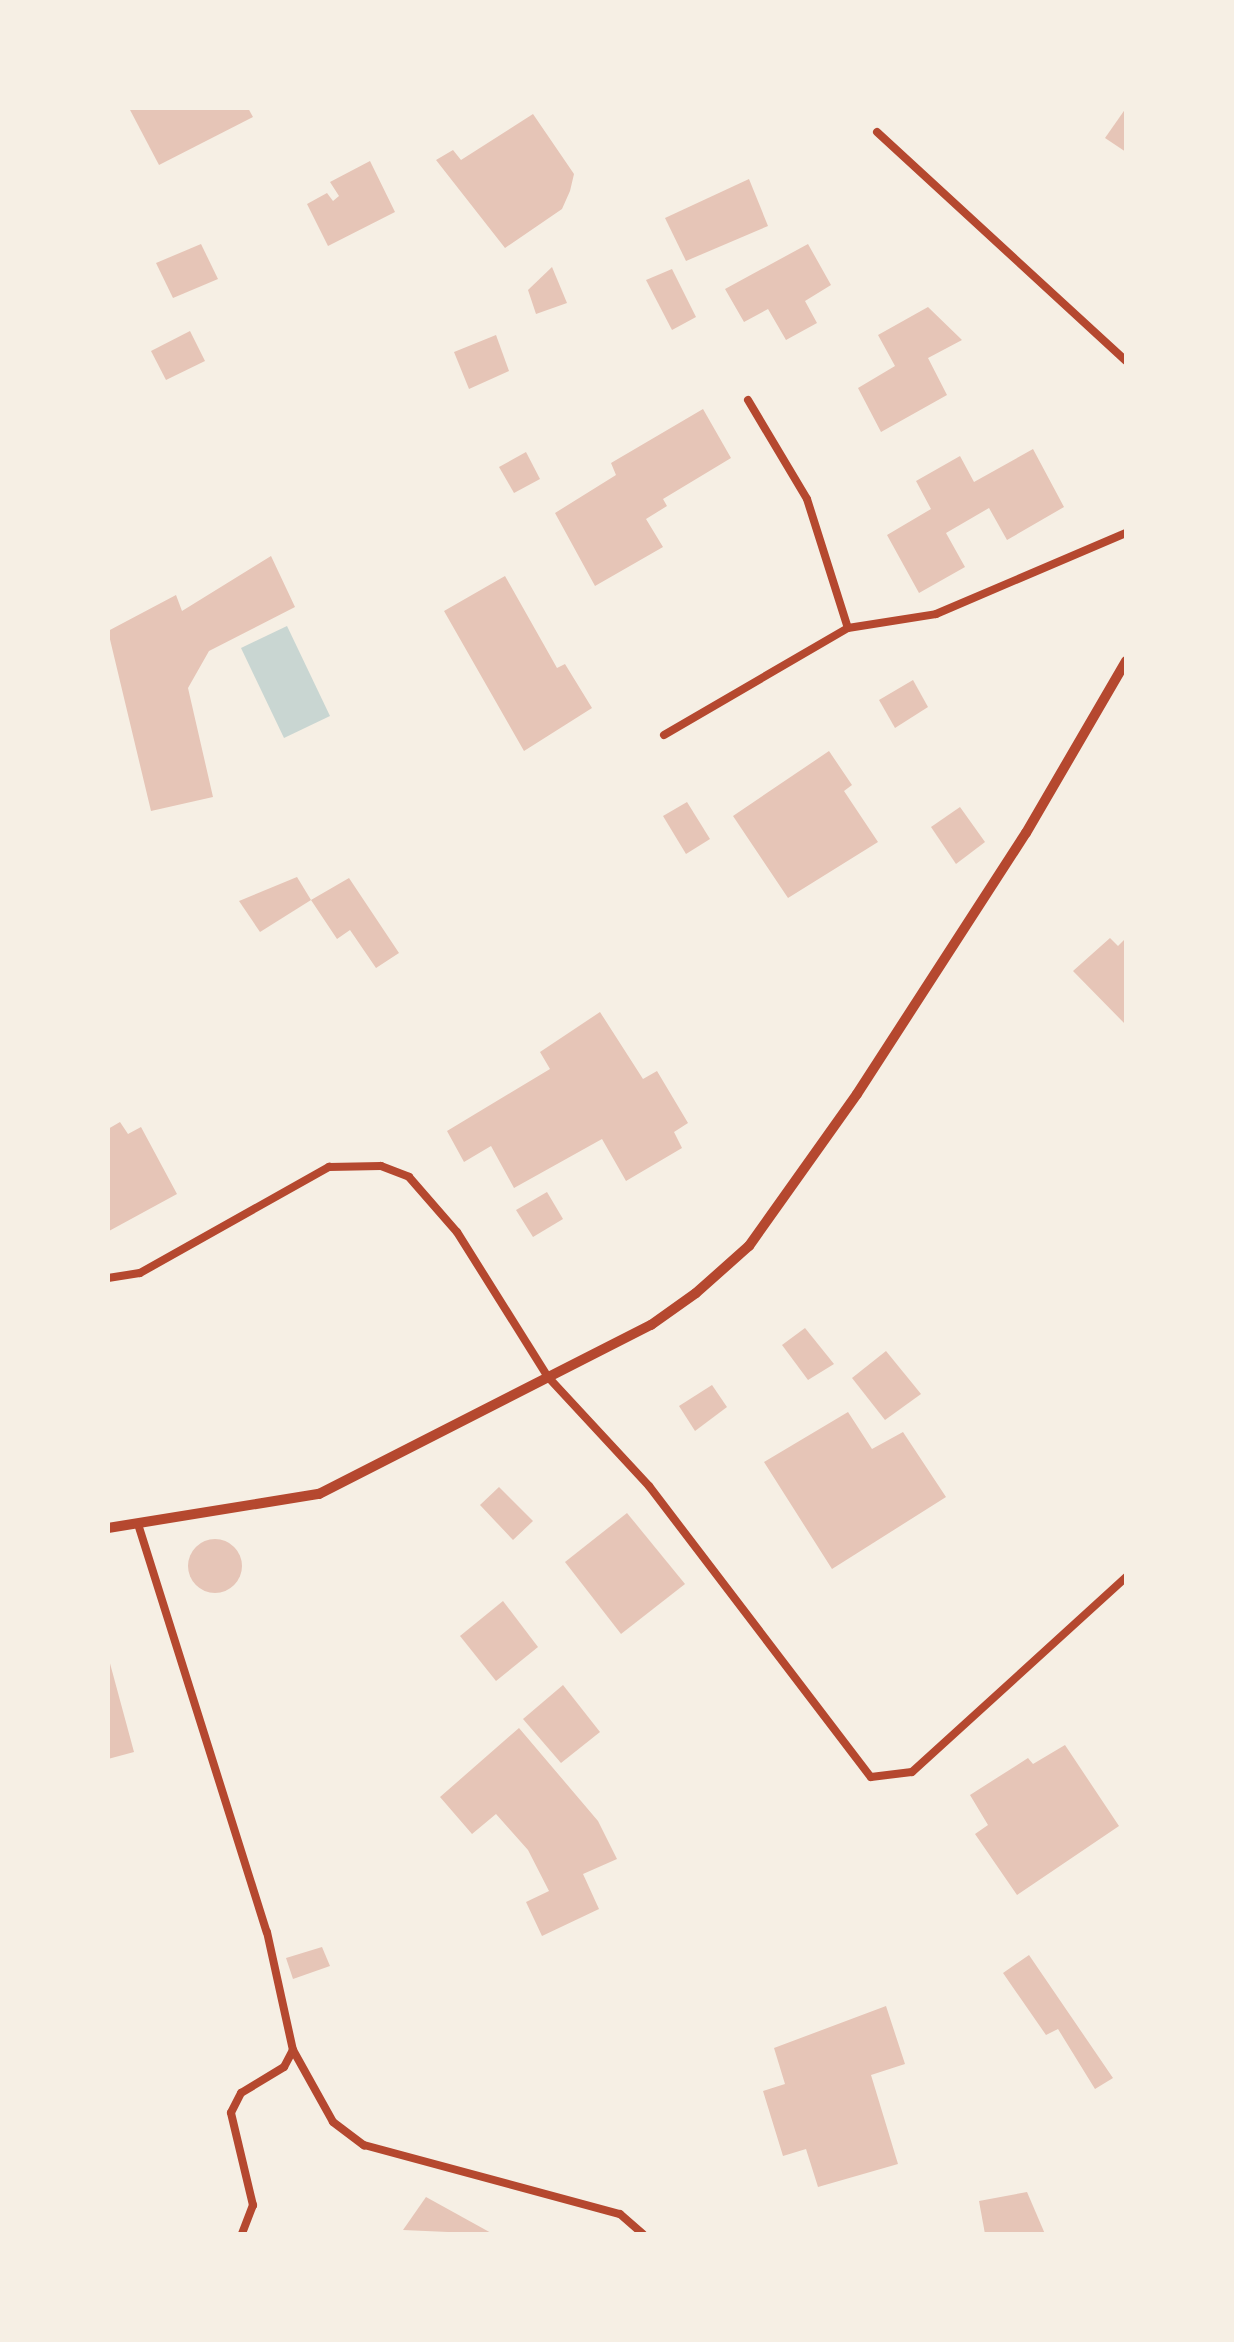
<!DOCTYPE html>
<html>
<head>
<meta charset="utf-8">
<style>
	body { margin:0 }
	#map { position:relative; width:1234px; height:2342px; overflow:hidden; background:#f6efe4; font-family:Ubuntu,sans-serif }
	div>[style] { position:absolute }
	.water>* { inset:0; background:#c9d6d2 }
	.building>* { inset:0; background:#e6c5b7 }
	.round { border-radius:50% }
	.service>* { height:8px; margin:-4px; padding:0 4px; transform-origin:4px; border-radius:4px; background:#b5482f }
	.minor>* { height:10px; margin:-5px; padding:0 5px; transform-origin:5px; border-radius:5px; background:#b5482f }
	span { translate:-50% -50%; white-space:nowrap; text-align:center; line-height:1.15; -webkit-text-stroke:9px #f6efe4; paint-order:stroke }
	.frame { position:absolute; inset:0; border:110px solid #f6efe4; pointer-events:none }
</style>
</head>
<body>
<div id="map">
	<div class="water">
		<i style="clip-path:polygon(287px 626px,330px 716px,284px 738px,241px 648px)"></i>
	</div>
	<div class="building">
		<i style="clip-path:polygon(129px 108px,248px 108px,253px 117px,159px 165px)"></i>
		<i style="clip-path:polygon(1126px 108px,1126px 152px,1105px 138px)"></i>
		<i style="clip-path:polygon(533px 114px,574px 174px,570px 191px,562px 209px,505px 248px,436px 160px,453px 150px,461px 160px)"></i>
		<i style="clip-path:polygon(370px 161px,395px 212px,328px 246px,307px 204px,327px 193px,333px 201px,339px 196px,330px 182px)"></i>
		<i style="clip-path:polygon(749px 179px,768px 226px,686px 261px,665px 218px)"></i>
		<i style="clip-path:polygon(201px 244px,218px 279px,173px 298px,156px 263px)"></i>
		<i style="clip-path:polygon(808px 244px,831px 285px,805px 301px,817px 323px,786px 340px,768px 309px,744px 322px,725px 289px)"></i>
		<i style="clip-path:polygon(552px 267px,567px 303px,536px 314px,528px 290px)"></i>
		<i style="clip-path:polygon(672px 269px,696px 317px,672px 330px,646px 280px)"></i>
		<i style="clip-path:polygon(928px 307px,962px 340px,928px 358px,947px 395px,881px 432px,858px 388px,895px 366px,878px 335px)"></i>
		<i style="clip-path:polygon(190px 331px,205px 361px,166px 380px,151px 351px)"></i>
		<i style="clip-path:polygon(496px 335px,509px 371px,469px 389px,454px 352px)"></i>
		<i style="clip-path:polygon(703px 409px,731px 458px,663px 499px,667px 506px,646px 519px,663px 547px,595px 586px,555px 513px,616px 475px,611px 463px)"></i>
		<i style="clip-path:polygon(1033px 449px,1064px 507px,1007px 540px,989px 508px,946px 533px,965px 567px,919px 593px,887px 535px,931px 509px,916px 481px,960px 456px,974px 482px)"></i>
		<i style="clip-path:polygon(526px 452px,540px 479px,514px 493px,499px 467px)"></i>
		<i style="clip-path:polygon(271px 556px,295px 607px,209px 651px,188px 688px,213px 797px,151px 811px,108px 631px,176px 595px,182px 611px)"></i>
		<i style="clip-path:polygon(505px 576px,557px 668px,565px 664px,592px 708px,524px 751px,444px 611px)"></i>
		<i style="clip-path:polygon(913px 680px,928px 707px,895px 728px,879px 700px)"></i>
		<i style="clip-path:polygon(829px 751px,852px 785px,844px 791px,878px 842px,788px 898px,733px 816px)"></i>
		<i style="clip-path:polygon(687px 802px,710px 839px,686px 854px,663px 816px)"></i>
		<i style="clip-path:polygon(960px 807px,985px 842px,956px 864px,931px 827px)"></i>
		<i style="clip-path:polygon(297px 877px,311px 900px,260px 932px,239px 901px)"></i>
		<i style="clip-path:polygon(349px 878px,399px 953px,376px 968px,350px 930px,337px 939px,311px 900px)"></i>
		<i style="clip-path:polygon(1110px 938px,1118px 946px,1126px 938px,1126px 1025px,1073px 971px)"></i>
		<i style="clip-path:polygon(600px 1012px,643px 1079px,657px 1071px,688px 1123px,674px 1132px,682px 1148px,626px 1181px,602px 1139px,514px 1188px,491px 1146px,464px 1162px,447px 1131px,550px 1069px,540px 1052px)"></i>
		<i style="clip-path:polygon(120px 1122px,128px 1134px,141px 1127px,177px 1194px,109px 1231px,108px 1129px)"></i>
		<i style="clip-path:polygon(547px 1192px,563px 1219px,533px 1237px,516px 1210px)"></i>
		<i style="clip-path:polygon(805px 1328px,834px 1364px,808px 1380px,782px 1345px)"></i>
		<i style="clip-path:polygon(886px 1351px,921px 1394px,885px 1420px,852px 1378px)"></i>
		<i style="clip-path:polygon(712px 1385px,727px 1407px,695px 1431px,679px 1406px)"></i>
		<i style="clip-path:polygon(848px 1412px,872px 1449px,903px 1432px,946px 1497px,832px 1569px,764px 1462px)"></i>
		<i style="clip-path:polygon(499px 1487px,533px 1521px,513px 1540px,480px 1505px)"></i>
		<i style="clip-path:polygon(627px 1513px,685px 1584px,621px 1634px,565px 1562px)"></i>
		<i class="round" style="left:188px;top:1539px;width:54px;height:54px"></i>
		<i style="clip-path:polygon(503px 1601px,538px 1647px,496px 1681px,460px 1636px)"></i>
		<i style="clip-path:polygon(108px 1656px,134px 1752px,108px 1759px)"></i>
		<i style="clip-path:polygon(563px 1685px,600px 1732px,561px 1763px,523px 1719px)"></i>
		<i style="clip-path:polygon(519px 1728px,598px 1821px,617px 1859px,583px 1874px,599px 1909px,542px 1936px,526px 1902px,549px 1891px,528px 1850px,496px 1814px,472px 1834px,440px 1797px)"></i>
		<i style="clip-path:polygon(1065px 1745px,1119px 1826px,1017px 1895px,975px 1834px,988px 1825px,970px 1795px,1028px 1758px,1033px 1764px)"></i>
		<i style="clip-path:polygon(322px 1947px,330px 1966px,293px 1979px,286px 1958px)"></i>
		<i style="clip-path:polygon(1029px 1955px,1113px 2078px,1095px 2089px,1058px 2029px,1046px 2035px,1003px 1973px)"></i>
		<i style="clip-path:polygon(886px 2006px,905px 2064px,871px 2075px,898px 2164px,818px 2187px,806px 2149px,783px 2156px,763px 2091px,785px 2084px,774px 2048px)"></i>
		<i style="clip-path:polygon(1027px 2192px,1045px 2234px,985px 2234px,979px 2201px)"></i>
		<i style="clip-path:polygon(426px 2197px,493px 2234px,403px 2230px)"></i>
	</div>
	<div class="service">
		<i style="left:877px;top:132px;width:338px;rotate:42.6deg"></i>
		<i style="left:748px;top:400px;width:115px;rotate:59.2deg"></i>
		<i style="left:807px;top:499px;width:135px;rotate:72.4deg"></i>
		<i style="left:664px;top:735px;width:213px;rotate:-30.2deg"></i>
		<i style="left:848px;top:628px;width:89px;rotate:-9deg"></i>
		<i style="left:936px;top:614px;width:207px;rotate:-23.1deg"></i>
		<i style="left:108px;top:1278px;width:32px;rotate:-9deg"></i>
		<i style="left:140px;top:1273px;width:217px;rotate:-29.3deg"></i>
		<i style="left:329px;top:1167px;width:52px;rotate:-1.1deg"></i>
		<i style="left:381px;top:1166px;width:30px;rotate:21deg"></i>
		<i style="left:409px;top:1177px;width:73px;rotate:48.9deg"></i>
		<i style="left:457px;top:1232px;width:171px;rotate:57.9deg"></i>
		<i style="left:548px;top:1377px;width:149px;rotate:47.2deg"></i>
		<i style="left:649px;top:1486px;width:366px;rotate:52.7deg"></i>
		<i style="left:871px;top:1777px;width:41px;rotate:-7deg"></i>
		<i style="left:912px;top:1772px;width:290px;rotate:-42.3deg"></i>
		<i style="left:138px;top:1524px;width:428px;rotate:72.5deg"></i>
		<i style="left:267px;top:1932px;width:121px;rotate:77.6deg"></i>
		<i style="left:293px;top:2050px;width:19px;rotate:118deg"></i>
		<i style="left:284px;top:2067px;width:50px;rotate:148.8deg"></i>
		<i style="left:241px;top:2093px;width:22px;rotate:117deg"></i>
		<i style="left:231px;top:2113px;width:95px;rotate:76.6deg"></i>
		<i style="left:253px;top:2205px;width:31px;rotate:111deg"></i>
		<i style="left:293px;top:2050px;width:82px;rotate:60.9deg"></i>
		<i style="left:333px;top:2122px;width:39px;rotate:37deg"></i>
		<i style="left:364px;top:2145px;width:265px;rotate:15.1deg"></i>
		<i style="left:620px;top:2214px;width:30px;rotate:41deg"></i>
	</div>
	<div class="minor">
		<i style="left:108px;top:1528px;width:214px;rotate:-9.2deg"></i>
		<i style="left:319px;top:1494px;width:373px;rotate:-27deg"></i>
		<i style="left:651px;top:1325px;width:55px;rotate:-35.4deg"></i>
		<i style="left:696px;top:1293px;width:71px;rotate:-41.6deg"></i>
		<i style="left:749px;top:1246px;width:186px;rotate:-54.6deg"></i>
		<i style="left:857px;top:1094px;width:311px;rotate:-57.1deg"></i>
		<i style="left:1026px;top:833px;width:199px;rotate:-59.8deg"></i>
	</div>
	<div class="frame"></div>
</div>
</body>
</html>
